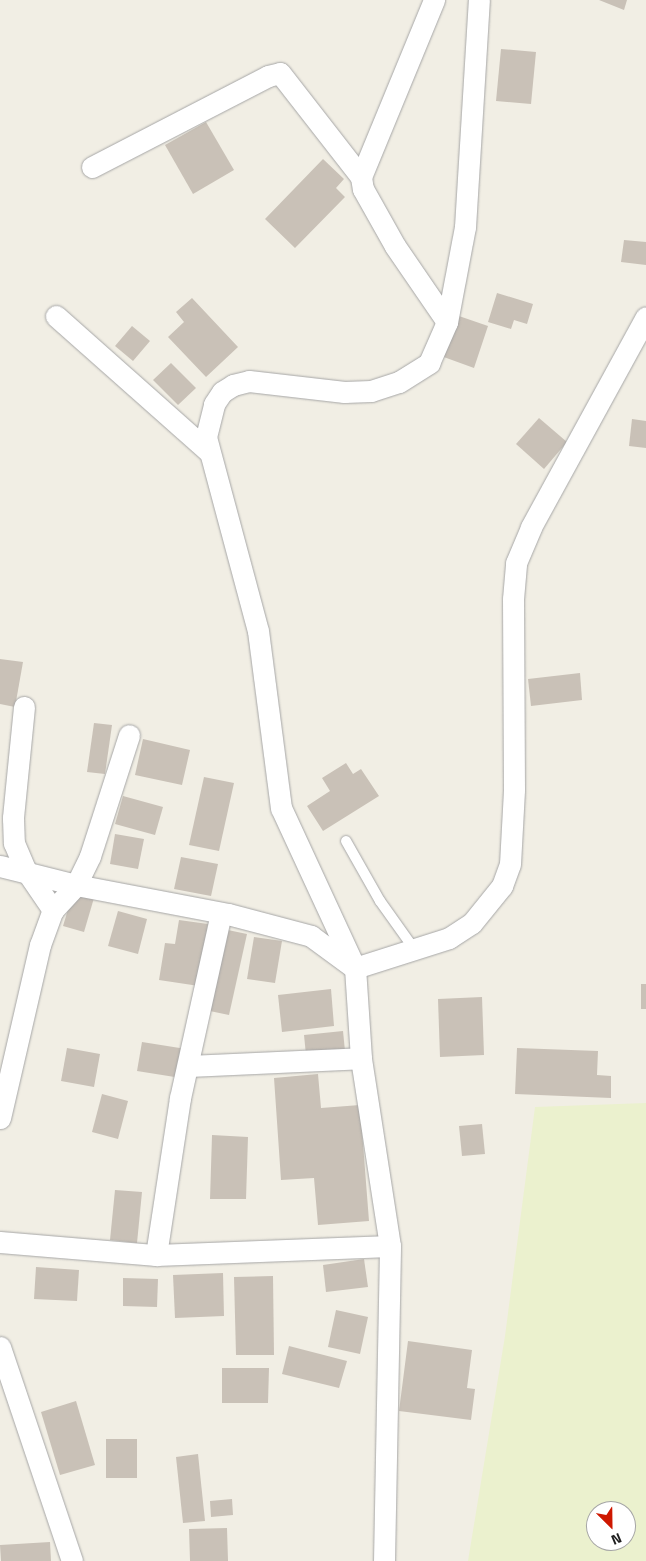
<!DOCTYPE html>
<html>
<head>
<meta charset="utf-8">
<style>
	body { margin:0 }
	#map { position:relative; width:646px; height:1561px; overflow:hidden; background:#f1eee4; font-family:"Titillium Web",sans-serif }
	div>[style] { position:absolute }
	.farmland>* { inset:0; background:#ebf1ce }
	.building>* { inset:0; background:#c9c1b7 }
	.roads { filter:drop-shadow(0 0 1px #a6a6a6) drop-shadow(0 0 1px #a6a6a6) }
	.lane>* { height:10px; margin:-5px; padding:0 5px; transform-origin:5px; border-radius:5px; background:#fff }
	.street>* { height:21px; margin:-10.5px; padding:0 10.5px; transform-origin:10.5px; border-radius:10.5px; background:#fff }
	span { translate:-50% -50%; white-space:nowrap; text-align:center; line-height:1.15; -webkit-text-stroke:4.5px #fff; paint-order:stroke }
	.north { position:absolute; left:586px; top:1501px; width:50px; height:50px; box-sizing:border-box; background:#fff; border:1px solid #a5a5a5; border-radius:50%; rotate:157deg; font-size:14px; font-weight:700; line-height:20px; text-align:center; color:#1f1f1f }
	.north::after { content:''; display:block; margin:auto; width:18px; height:22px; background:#ce1800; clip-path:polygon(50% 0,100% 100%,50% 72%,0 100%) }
</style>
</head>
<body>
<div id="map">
	<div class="farmland">
		<i style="clip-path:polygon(evenodd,646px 1103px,646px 1561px,468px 1561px,505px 1336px,535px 1107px,646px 1103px,596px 1511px,626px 1511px,626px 1541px,596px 1541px,596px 1511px)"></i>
	</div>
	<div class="building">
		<i style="clip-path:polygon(599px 0,627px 0,624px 10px)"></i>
		<i style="clip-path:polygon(501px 49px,536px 52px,531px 104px,496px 101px)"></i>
		<i style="clip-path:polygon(206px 122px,234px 170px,193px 194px,165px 145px)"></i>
		<i style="clip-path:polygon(323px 159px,344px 179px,336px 188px,345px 197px,295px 248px,265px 219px)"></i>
		<i style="clip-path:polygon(624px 240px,646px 242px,646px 265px,621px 262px)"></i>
		<i style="clip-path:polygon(497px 293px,533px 304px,527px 324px,514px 320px,511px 329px,488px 322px)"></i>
		<i style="clip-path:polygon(192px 298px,238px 347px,206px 377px,168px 337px,184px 322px,176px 312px)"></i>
		<i style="clip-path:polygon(456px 315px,488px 326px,474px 368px,441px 356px)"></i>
		<i style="clip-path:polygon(132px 326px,150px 341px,133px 361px,115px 346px)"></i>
		<i style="clip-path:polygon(171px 363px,196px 388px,178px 405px,153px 380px)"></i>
		<i style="clip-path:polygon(539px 418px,567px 442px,544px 469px,516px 444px)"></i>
		<i style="clip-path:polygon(632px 419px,646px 421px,646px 448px,629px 446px)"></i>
		<i style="clip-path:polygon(0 659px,23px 662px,15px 707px,0 704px)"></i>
		<i style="clip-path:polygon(580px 673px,582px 700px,531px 706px,528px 679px)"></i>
		<i style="clip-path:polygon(94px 723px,112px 725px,105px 774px,87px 772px)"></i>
		<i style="clip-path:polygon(143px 739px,190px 750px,182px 785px,135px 775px)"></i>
		<i style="clip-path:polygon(346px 763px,353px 774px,361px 769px,379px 796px,323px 831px,307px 806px,330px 791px,322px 778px)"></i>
		<i style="clip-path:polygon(204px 777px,234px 783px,219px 851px,189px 845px)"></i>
		<i style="clip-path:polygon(123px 796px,163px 807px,155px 835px,115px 824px)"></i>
		<i style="clip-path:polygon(115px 834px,144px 839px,138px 869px,110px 864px)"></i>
		<i style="clip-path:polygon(181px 857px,218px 864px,211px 896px,174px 889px)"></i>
		<i style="clip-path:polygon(73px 893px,94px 898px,84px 932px,63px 926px)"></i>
		<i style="clip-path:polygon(118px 911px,147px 919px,138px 954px,108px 946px)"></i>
		<i style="clip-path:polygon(179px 920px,208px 924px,199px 986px,159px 980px,165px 943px,175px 944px)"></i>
		<i style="clip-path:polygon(223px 929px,247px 934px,229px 1015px,205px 1010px)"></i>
		<i style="clip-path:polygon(254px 937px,282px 941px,275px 983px,247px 979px)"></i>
		<i style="clip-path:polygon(641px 984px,646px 984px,646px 1009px,641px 1009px)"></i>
		<i style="clip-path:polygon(331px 989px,334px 1026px,282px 1032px,278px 995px)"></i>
		<i style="clip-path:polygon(482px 997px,484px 1055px,440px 1057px,438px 999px)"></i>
		<i style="clip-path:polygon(343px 1031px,345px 1051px,306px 1055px,304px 1035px)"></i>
		<i style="clip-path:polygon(142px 1042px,186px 1049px,181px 1078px,137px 1071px)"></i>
		<i style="clip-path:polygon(67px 1048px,100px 1054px,94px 1087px,61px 1081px)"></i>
		<i style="clip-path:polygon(517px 1048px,598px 1051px,597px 1075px,611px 1076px,611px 1098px,515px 1094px)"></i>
		<i style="clip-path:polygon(318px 1074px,321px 1108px,360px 1105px,369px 1221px,318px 1225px,314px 1178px,281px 1180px,274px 1078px)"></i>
		<i style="clip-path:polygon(102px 1094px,128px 1101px,118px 1139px,92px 1132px)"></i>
		<i style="clip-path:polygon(482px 1124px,485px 1154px,462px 1156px,459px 1126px)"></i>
		<i style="clip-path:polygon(212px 1135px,248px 1137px,246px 1199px,210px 1199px)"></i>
		<i style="clip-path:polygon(115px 1190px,142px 1192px,137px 1243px,110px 1240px)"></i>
		<i style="clip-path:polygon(364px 1259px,368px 1287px,326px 1292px,323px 1265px)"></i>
		<i style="clip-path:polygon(36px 1267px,79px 1270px,77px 1301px,34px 1299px)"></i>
		<i style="clip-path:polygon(223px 1273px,224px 1316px,175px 1318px,173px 1275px)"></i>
		<i style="clip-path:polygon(273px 1276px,274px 1355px,236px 1355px,234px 1277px)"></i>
		<i style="clip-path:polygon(123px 1278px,158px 1279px,157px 1307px,123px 1306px)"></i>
		<i style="clip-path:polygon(336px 1310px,368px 1317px,360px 1354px,328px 1347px)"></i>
		<i style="clip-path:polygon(408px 1341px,472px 1350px,467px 1388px,475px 1389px,471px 1420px,399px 1411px)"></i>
		<i style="clip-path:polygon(289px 1346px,347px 1361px,339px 1388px,282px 1374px)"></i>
		<i style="clip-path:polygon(222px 1368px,269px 1368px,268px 1403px,222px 1403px)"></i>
		<i style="clip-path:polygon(76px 1401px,95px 1465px,60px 1475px,41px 1412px)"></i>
		<i style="clip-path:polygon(106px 1439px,137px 1439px,137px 1478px,106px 1478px)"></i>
		<i style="clip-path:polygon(198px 1454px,205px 1521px,183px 1523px,176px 1457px)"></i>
		<i style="clip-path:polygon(232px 1499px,233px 1515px,211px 1517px,210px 1501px)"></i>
		<i style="clip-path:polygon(227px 1528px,228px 1561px,190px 1561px,189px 1529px)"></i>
		<i style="clip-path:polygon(50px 1542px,51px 1561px,1px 1561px,0 1545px)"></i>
	</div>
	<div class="roads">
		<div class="lane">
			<i style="left:346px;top:841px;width:69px;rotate:60.5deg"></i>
			<i style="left:380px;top:901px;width:60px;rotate:54.5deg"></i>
		</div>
		<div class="street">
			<i style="left:434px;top:0;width:191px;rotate:112.4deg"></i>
			<i style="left:361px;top:177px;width:12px;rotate:81deg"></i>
			<i style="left:363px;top:189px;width:65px;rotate:60.7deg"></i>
			<i style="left:395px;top:246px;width:92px;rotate:55.6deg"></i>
			<i style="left:92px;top:167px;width:198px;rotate:-27.3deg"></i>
			<i style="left:268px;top:76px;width:12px;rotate:-14deg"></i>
			<i style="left:280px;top:73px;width:132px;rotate:52.1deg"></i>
			<i style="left:56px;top:316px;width:203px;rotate:41.6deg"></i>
			<i style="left:24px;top:707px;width:112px;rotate:95.7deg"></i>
			<i style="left:13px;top:818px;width:25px;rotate:88deg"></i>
			<i style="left:14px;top:843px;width:28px;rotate:67deg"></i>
			<i style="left:25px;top:869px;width:50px;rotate:55.7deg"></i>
			<i style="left:0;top:866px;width:78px;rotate:14deg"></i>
			<i style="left:76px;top:885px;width:155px;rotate:10.8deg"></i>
			<i style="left:228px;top:914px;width:86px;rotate:14.8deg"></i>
			<i style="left:311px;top:936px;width:52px;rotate:36.4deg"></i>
			<i style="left:355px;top:968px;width:176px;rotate:-114.8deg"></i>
			<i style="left:281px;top:808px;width:178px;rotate:-97.4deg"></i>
			<i style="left:258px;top:631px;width:201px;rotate:-105deg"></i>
			<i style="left:206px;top:437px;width:34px;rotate:-76deg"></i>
			<i style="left:214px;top:404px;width:14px;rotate:-56deg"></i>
			<i style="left:222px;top:392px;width:13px;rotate:-32deg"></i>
			<i style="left:233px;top:385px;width:16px;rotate:-14deg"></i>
			<i style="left:249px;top:381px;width:96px;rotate:6.6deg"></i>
			<i style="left:344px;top:392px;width:27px;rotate:-2deg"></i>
			<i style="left:371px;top:391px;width:29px;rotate:-18deg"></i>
			<i style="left:399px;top:382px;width:36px;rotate:-32deg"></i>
			<i style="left:429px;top:363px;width:45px;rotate:-66.3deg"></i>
			<i style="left:447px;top:322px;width:97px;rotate:-79.3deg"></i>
			<i style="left:465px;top:227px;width:227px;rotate:-86.5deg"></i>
			<i style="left:188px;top:1066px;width:173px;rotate:-2.6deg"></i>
			<i style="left:0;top:1118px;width:178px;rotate:-77deg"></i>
			<i style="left:40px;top:945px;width:37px;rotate:-70deg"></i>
			<i style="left:53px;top:910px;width:34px;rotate:-47deg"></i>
			<i style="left:76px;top:885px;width:32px;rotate:-64deg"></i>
			<i style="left:90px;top:856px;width:127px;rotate:-72.1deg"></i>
			<i style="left:0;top:1242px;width:157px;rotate:4.8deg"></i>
			<i style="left:156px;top:1255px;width:234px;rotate:-2.2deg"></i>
			<i style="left:156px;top:1255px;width:159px;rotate:-81.3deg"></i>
			<i style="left:180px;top:1098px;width:189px;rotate:-77.5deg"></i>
			<i style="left:0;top:1347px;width:226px;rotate:71.4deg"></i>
			<i style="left:384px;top:1561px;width:315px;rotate:-88.9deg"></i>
			<i style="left:390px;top:1246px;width:190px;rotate:-98.8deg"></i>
			<i style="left:361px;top:1058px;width:90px;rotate:-93.8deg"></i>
			<i style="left:355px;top:968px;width:99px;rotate:-17.7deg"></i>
			<i style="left:449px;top:938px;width:27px;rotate:-33deg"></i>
			<i style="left:472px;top:923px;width:48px;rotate:-51deg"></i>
			<i style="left:502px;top:886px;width:23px;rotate:-70deg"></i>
			<i style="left:510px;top:864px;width:75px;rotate:-86.9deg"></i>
			<i style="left:514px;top:789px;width:190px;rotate:-90.3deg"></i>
			<i style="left:513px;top:599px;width:36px;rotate:-85deg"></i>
			<i style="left:516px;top:563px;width:39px;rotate:-67deg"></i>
			<i style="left:531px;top:527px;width:239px;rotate:-61.3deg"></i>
		</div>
	</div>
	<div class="north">N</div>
</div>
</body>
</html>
